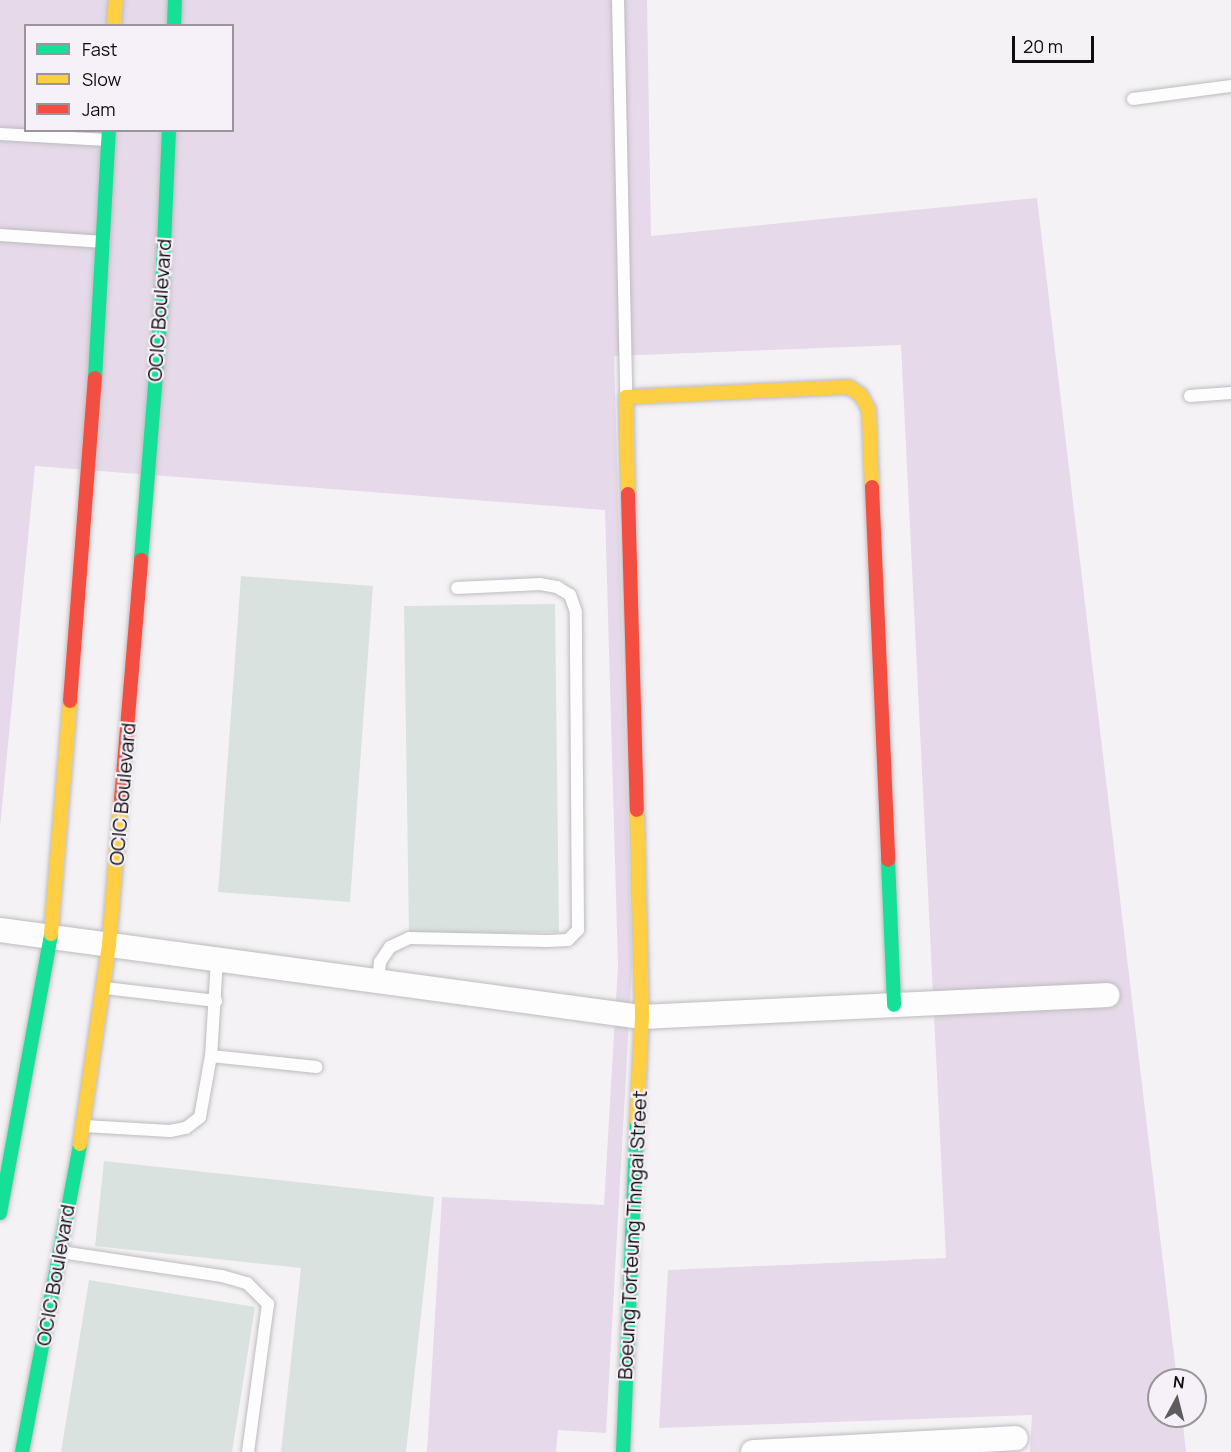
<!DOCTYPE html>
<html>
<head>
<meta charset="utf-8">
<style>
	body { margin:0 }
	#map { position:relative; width:1231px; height:1452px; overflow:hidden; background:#f5f2f6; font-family:Manrope,sans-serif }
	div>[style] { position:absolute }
	.green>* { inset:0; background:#e6d9e9 }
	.building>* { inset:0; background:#dae2df }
	.roads { filter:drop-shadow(0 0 2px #bdbbbe) drop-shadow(0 0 2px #bdbbbe) }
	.lane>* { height:12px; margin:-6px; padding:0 6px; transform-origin:6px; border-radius:6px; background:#fefdfe }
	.street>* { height:24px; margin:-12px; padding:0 12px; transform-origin:12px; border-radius:12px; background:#fefdfe }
	.fast>* { height:14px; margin:-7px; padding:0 7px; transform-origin:7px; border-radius:7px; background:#16e098 }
	.slow>* { height:14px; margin:-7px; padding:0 7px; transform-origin:7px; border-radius:7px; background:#ffcf43 }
	.jam>* { height:14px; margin:-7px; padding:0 7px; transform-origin:7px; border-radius:7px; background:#f24e42 }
	span { translate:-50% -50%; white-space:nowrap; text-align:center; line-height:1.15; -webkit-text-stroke:4.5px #f6f0f8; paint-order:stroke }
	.street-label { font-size:20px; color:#0e0c0e }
	.legend { position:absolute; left:24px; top:24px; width:210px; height:108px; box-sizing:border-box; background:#f6f0f8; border:2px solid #99959a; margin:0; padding:8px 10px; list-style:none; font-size:18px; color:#0e0c0e }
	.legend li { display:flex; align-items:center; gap:12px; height:30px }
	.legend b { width:30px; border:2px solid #99959a }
	.north { position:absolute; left:1147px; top:1368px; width:60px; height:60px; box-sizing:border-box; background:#f6f0f8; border:2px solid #99959a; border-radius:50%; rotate:7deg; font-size:16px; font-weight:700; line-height:24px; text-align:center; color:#0e0c0e }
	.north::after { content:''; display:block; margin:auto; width:21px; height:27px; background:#5f5c5f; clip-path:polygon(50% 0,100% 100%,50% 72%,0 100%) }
	.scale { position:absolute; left:1012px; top:36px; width:82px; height:27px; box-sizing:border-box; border:3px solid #0e0c0e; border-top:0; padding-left:8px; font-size:18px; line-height:21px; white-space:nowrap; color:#0e0c0e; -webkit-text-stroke:4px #f6f0f8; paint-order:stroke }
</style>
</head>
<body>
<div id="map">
	<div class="green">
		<i style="clip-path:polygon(evenodd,0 0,647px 0,651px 236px,1037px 198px,1177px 1380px,1159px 1380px,1159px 1416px,1182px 1416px,1186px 1452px,1030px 1452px,1032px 1415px,659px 1428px,668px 1270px,946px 1258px,901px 345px,614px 356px,632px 967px,606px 1433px,558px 1430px,556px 1452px,427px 1452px,442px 1197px,604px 1205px,618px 966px,605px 510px,35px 466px,0 827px,0 0,26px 26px,232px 26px,232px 130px,26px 130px,26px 26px)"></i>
	</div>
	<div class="building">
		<i style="clip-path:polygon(241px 576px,373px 586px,350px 902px,218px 892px)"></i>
		<i style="clip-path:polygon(555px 604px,559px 932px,409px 934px,404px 606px)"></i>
		<i style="clip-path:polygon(104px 1161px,434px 1197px,406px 1452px,281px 1452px,301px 1268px,95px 1246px)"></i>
		<i style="clip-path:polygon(89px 1280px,255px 1307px,232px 1452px,61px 1452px)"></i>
	</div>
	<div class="roads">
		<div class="lane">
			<i style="left:618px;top:0;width:395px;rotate:88.8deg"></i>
			<i style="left:1133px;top:99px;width:99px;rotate:-7.6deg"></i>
			<i style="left:0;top:134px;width:107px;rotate:3.2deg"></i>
			<i style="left:0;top:235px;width:104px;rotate:3.9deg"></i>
			<i style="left:1190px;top:396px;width:41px;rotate:-4.2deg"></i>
			<i style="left:217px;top:959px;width:97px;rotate:93.5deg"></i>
			<i style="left:211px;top:1056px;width:106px;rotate:6deg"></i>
			<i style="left:378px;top:981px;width:19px;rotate:-84deg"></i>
			<i style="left:380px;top:962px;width:18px;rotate:-56deg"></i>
			<i style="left:390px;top:947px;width:21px;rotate:-25deg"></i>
			<i style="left:409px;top:938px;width:138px;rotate:1.2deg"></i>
			<i style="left:547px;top:941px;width:21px;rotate:-3deg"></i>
			<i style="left:568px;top:940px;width:14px;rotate:-45deg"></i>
			<i style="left:578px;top:930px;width:318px;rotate:-90.4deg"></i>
			<i style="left:576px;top:612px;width:18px;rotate:-109deg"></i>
			<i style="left:570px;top:595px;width:15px;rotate:-148deg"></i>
			<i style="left:557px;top:587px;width:17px;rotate:-170deg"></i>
			<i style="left:540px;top:584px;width:83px;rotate:177.2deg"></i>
			<i style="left:105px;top:988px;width:112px;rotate:6.7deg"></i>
			<i style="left:84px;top:1126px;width:86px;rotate:3.3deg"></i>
			<i style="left:170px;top:1131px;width:16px;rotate:-11deg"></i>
			<i style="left:186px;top:1128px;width:18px;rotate:-38deg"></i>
			<i style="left:200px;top:1117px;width:62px;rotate:-79.8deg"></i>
			<i style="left:61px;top:1252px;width:163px;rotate:8.5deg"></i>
			<i style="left:222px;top:1276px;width:26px;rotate:16deg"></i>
			<i style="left:247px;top:1283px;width:30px;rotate:45deg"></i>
			<i style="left:268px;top:1304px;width:149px;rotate:97.7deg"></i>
		</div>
		<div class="street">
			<i style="left:0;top:930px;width:648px;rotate:7.72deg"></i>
			<i style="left:642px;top:1017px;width:466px;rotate:-2.7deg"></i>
			<i style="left:753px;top:1452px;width:263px;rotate:-3deg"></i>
		</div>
		<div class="fast">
			<i style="left:174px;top:26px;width:26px;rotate:-88deg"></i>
			<i style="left:95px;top:378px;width:248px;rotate:-86.8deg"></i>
			<i style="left:141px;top:560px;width:248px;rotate:-85.4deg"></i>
			<i style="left:161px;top:313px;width:183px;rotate:-87.5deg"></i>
			<i style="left:888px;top:860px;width:145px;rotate:87.6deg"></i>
			<i style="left:0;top:1213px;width:284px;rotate:-79.6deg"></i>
			<i style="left:22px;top:1452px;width:313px;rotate:-79.3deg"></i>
			<i style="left:623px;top:1452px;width:331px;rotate:-87.6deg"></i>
		</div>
		<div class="slow">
			<i style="left:114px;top:26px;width:26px;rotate:-86deg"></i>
			<i style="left:628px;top:494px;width:97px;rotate:-91.2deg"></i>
			<i style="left:626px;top:397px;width:223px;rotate:-2.6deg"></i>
			<i style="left:849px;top:387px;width:14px;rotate:34deg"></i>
			<i style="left:861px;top:395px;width:17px;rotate:62deg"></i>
			<i style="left:869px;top:410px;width:77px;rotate:87.8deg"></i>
			<i style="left:637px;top:810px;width:207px;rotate:88.6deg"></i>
			<i style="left:642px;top:1017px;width:104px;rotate:92.8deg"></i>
			<i style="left:51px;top:934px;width:234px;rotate:-85.3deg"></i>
			<i style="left:80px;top:1144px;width:201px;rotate:-81.7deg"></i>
			<i style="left:109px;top:945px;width:145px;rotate:-85.3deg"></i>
		</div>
		<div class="jam">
			<i style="left:872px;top:487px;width:373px;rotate:87.5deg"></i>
			<i style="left:628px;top:494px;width:316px;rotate:88.4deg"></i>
			<i style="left:70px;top:701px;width:324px;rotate:-85.6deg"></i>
			<i style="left:121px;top:800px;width:241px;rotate:-85.2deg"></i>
		</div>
	</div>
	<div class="street-label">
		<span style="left:159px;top:310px;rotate:-86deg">OCIC Boulevard</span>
		<span style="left:122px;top:794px;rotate:-85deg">OCIC Boulevard</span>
		<span style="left:632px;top:1235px;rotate:-87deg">Boeung Torteung Thngai Street</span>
		<span style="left:55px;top:1275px;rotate:-80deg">OCIC Boulevard</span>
	</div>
	<ul class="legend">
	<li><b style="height:8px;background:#16e098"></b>Fast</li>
	<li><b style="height:8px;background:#ffcf43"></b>Slow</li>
	<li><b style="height:8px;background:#f24e42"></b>Jam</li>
	</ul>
	<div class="north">N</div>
	<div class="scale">20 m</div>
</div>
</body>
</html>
